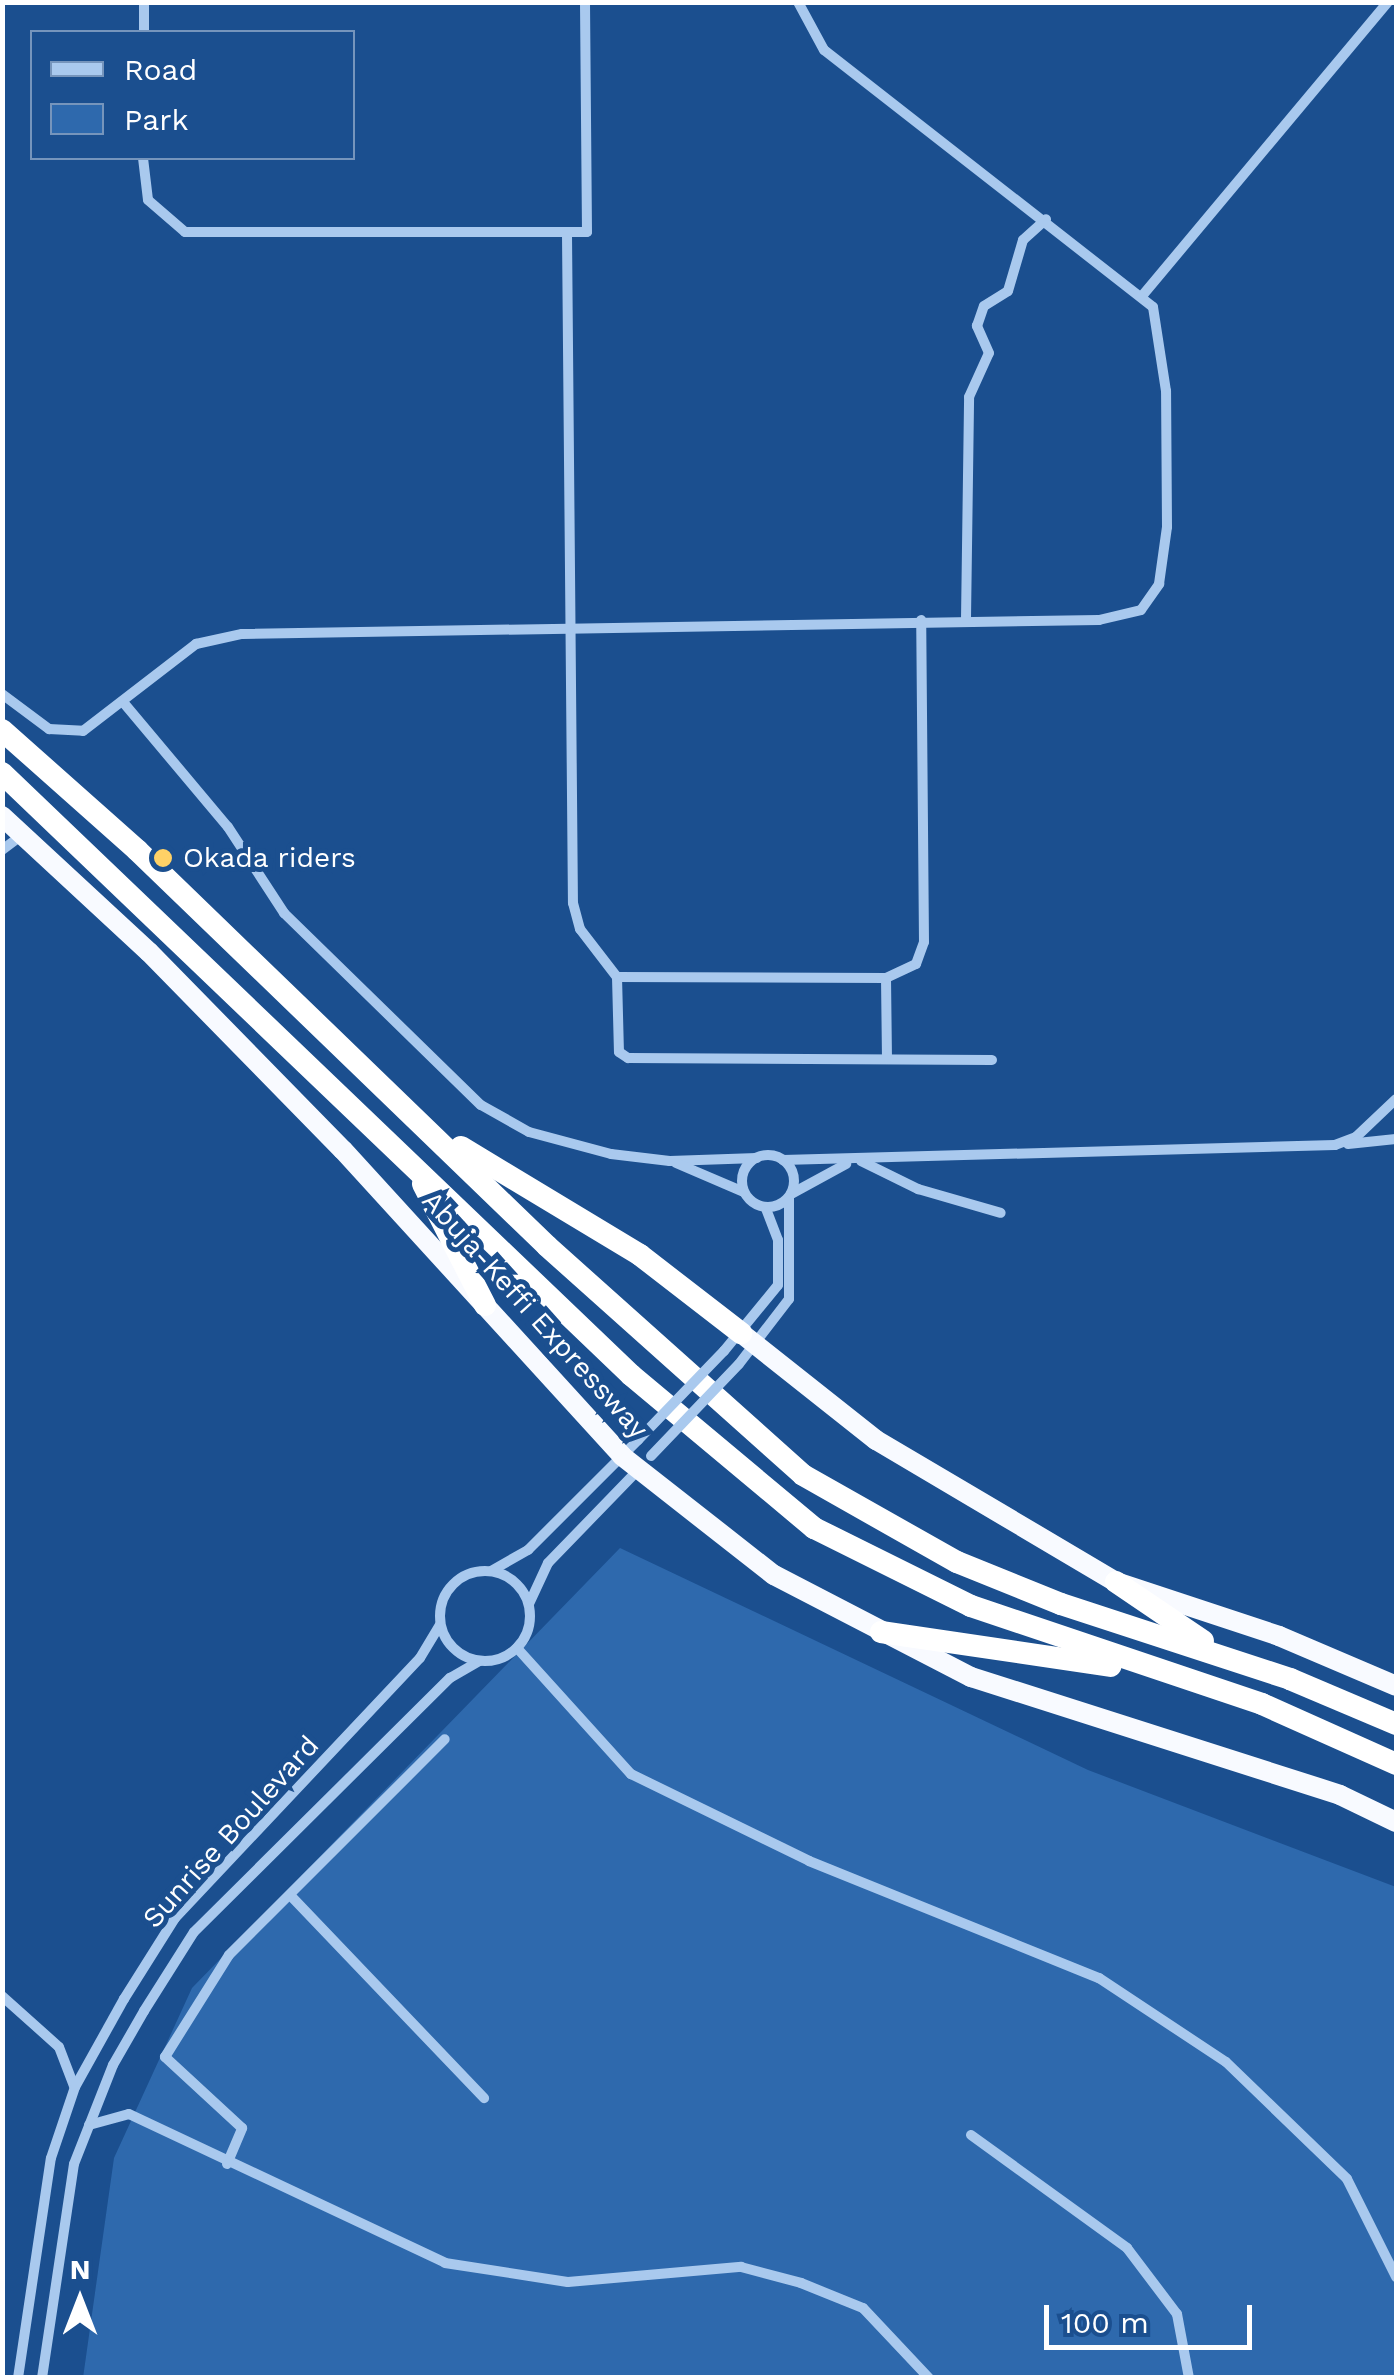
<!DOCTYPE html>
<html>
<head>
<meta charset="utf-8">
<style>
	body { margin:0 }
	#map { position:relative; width:1399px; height:2380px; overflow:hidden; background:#1b4f8f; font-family:"Work Sans",sans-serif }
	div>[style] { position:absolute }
	.green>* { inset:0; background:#2e69ad }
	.minor>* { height:10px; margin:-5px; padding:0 5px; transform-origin:5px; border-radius:5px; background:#a9c9ee }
	.minor>.ring { margin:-5px; padding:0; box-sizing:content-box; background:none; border:10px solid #a9c9ee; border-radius:50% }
	.trunk>* { height:20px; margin:-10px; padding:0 10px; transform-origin:10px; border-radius:10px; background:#f8faff }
	.motorway>* { height:22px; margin:-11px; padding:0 11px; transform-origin:11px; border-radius:11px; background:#fff }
	.minor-bridge>* { height:10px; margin:-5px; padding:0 5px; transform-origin:5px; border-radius:5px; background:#a9c9ee }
	.dots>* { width:28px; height:28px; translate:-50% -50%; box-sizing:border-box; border:5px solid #1b4f8f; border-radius:50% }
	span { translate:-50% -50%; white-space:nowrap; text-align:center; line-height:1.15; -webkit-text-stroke:10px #1b4f8f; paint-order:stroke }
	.poi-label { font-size:28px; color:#fff }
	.left { translate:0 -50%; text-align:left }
	.street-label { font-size:28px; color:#fff }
	.frame { position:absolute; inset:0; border:5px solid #fff; pointer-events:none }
	.legend { position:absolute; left:30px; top:30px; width:325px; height:130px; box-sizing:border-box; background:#1b4f8f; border:2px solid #7695bc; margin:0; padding:12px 18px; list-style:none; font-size:30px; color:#fff }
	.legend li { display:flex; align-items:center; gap:20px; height:50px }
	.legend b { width:50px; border:2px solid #7695bc }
	.north { position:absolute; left:30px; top:2250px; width:100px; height:100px; -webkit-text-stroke:8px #1b4f8f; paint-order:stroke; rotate:0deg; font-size:28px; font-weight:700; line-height:40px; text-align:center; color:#fff }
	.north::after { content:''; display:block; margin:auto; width:35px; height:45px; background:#fff; clip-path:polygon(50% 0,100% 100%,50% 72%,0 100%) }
	.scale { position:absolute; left:1044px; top:2305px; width:208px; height:45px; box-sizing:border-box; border:5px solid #fff; border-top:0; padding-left:12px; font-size:30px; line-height:35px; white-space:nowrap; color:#fff; -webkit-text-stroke:8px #1b4f8f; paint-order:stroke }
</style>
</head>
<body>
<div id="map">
	<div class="green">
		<i style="clip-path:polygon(620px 1548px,1088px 1770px,1396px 1887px,1396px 2377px,83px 2378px,114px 2158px,192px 1988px)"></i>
	</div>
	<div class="minor">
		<i style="left:144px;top:2px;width:30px;rotate:90deg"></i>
		<i style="left:143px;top:158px;width:42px;rotate:83.2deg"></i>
		<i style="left:148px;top:200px;width:49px;rotate:40.9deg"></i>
		<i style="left:185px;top:232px;width:402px"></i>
		<i style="left:587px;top:232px;width:230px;rotate:-90.5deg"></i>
		<i style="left:567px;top:234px;width:669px;rotate:89.49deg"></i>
		<i style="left:573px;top:903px;width:27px;rotate:75deg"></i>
		<i style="left:580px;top:929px;width:61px;rotate:52.4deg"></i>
		<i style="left:617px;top:977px;width:75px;rotate:88.5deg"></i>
		<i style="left:619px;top:1052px;width:11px;rotate:34deg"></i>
		<i style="left:628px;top:1058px;width:364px;rotate:0.3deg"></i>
		<i style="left:1142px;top:296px;width:383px;rotate:-50.1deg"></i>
		<i style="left:966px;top:619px;width:222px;rotate:-89.2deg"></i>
		<i style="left:969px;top:397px;width:48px;rotate:-65.6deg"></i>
		<i style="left:989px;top:353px;width:30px;rotate:-114deg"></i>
		<i style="left:977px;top:326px;width:21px;rotate:-71deg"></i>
		<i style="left:984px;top:306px;width:28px;rotate:-32deg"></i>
		<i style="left:1008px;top:291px;width:53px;rotate:-73.6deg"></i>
		<i style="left:1023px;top:240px;width:31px;rotate:-42deg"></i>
		<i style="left:2px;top:694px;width:59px;rotate:36.7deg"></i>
		<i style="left:49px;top:729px;width:34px;rotate:3deg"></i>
		<i style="left:83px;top:731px;width:143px;rotate:-37.6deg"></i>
		<i style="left:196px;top:644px;width:47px;rotate:-12.3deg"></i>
		<i style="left:242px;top:634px;width:857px;rotate:-0.94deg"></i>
		<i style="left:1099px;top:620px;width:43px;rotate:-13.4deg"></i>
		<i style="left:1141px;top:610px;width:32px;rotate:-55deg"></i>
		<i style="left:1159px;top:584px;width:58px;rotate:-82deg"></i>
		<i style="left:1167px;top:527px;width:136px;rotate:-90.4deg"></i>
		<i style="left:1166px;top:391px;width:85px;rotate:-98.8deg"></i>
		<i style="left:1153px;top:307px;width:417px;rotate:-142deg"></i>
		<i style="left:824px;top:50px;width:55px;rotate:-118.4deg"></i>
		<i style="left:123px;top:702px;width:163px;rotate:50deg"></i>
		<i style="left:228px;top:827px;width:103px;rotate:56.9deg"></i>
		<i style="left:284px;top:913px;width:275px;rotate:44.3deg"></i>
		<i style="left:481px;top:1105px;width:55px;rotate:29.4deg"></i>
		<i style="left:529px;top:1132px;width:85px;rotate:15deg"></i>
		<i style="left:611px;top:1154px;width:59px;rotate:6.8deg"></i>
		<i style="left:670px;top:1161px;width:87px;rotate:-2deg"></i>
		<i style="left:2px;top:850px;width:25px;rotate:-37deg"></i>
		<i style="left:617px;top:977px;width:269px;rotate:0.2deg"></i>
		<i style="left:886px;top:978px;width:33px;rotate:-25deg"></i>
		<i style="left:916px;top:964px;width:23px;rotate:-70deg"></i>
		<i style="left:924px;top:942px;width:322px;rotate:-90.5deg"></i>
		<i style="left:886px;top:978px;width:79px;rotate:89.3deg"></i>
		<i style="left:1348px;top:1144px;width:48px;rotate:-5.9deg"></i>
		<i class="ring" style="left:742px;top:1155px;width:42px;height:42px"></i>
		<i style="left:783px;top:1160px;width:552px;rotate:-1.56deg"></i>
		<i style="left:1335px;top:1145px;width:22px;rotate:-21deg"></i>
		<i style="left:1356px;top:1137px;width:55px;rotate:-43.5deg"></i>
		<i style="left:861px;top:1161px;width:64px;rotate:26.2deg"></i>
		<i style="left:918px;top:1189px;width:86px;rotate:16.1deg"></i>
		<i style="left:676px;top:1163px;width:74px;rotate:23.1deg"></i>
		<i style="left:791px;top:1194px;width:63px;rotate:-28.6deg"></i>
		<i style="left:724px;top:1351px;width:85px;rotate:-50.7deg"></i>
		<i style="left:778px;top:1285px;width:45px;rotate:-90deg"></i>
		<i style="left:778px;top:1240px;width:34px;rotate:-111deg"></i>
		<i style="left:739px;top:1364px;width:82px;rotate:-52.4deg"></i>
		<i style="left:789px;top:1299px;width:102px;rotate:-90deg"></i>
		<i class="ring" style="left:440px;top:1571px;width:80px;height:80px"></i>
		<i style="left:491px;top:1571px;width:43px;rotate:-29.6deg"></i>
		<i style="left:528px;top:1550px;width:156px;rotate:-45deg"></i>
		<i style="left:529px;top:1604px;width:45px;rotate:-65.1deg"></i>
		<i style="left:548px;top:1563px;width:134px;rotate:-45.9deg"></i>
		<i style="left:517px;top:1648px;width:170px;rotate:47.9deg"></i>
		<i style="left:631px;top:1774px;width:198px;rotate:26deg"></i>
		<i style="left:809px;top:1861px;width:313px;rotate:22deg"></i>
		<i style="left:1099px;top:1978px;width:152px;rotate:33.5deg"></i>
		<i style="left:1226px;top:2062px;width:168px;rotate:44deg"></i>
		<i style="left:1347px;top:2179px;width:110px;rotate:63.4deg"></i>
		<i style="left:290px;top:1895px;width:281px;rotate:46.3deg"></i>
		<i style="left:2px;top:1996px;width:76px;rotate:41.8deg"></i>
		<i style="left:59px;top:2047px;width:42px;rotate:69deg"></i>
		<i style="left:89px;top:2125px;width:41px;rotate:-15.4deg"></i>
		<i style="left:129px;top:2114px;width:349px;rotate:25.2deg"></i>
		<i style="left:445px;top:2263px;width:124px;rotate:8.8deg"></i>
		<i style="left:568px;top:2282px;width:174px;rotate:-5deg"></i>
		<i style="left:741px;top:2267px;width:62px;rotate:14.9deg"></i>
		<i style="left:801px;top:2283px;width:67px;rotate:22deg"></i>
		<i style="left:863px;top:2308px;width:96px;rotate:46.7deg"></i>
		<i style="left:971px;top:2135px;width:193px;rotate:35.9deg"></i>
		<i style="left:1127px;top:2248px;width:83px;rotate:52.9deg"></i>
		<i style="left:1177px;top:2314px;width:65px;rotate:79.4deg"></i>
		<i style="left:227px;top:2164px;width:39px;rotate:-67deg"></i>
		<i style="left:242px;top:2128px;width:105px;rotate:-137.3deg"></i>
		<i style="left:165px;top:2057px;width:120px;rotate:-57.9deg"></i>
		<i style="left:229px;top:1955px;width:305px;rotate:-45deg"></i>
		<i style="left:18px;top:2378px;width:222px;rotate:-81.5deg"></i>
		<i style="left:51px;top:2158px;width:75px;rotate:-71.3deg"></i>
		<i style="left:75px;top:2087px;width:101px;rotate:-60.9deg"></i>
		<i style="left:124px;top:1999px;width:96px;rotate:-57.8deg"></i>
		<i style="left:175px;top:1918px;width:357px;rotate:-46.7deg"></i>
		<i style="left:420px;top:1658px;width:39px;rotate:-59deg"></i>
		<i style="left:42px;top:2378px;width:216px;rotate:-81.5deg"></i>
		<i style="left:74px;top:2164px;width:106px;rotate:-68.5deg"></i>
		<i style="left:113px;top:2065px;width:62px;rotate:-60.1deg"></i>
		<i style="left:144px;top:2011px;width:93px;rotate:-57.7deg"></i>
		<i style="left:194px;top:1932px;width:361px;rotate:-44.8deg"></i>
		<i style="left:450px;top:1678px;width:34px;rotate:-30deg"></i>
	</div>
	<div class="trunk">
		<i style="left:2px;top:816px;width:200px;rotate:42.8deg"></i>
		<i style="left:149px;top:952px;width:277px;rotate:45.6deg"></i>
		<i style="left:343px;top:1150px;width:414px;rotate:47.6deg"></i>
		<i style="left:622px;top:1456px;width:193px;rotate:38.1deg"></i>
		<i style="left:774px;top:1575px;width:222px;rotate:27.4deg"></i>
		<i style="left:971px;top:1677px;width:387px;rotate:17.7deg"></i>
		<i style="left:1340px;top:1795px;width:62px;rotate:25.7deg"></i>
		<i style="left:741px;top:1333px;width:172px;rotate:38.4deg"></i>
		<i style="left:876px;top:1440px;width:279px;rotate:30.6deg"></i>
		<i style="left:1116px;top:1582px;width:172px;rotate:18.3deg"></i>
		<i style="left:1279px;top:1636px;width:127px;rotate:23.1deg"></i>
	</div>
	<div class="motorway">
		<i style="left:2px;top:730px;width:181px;rotate:41.6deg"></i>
		<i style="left:137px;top:850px;width:570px;rotate:44deg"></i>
		<i style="left:547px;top:1246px;width:343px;rotate:41.8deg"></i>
		<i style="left:803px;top:1475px;width:177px;rotate:29.5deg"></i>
		<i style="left:957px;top:1562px;width:112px;rotate:22deg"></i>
		<i style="left:1061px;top:1604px;width:241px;rotate:18.1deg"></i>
		<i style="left:1290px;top:1679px;width:115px;rotate:23deg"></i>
		<i style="left:2px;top:773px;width:871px;rotate:43.74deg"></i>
		<i style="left:631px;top:1375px;width:239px;rotate:39.9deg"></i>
		<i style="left:814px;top:1528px;width:175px;rotate:26.4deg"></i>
		<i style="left:971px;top:1606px;width:307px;rotate:18.6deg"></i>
		<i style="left:1262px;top:1704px;width:147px;rotate:24.1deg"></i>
		<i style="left:461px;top:1147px;width:209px;rotate:31.1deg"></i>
		<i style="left:640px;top:1255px;width:128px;rotate:37.7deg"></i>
		<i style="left:423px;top:1184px;width:136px;rotate:62.9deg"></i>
		<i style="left:1116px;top:1582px;width:105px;rotate:34.1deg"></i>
		<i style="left:881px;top:1632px;width:232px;rotate:8.4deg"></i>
	</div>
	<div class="minor-bridge">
		<i style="left:638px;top:1440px;width:124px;rotate:-46deg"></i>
		<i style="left:651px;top:1456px;width:127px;rotate:-46.3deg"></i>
	</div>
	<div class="dots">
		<i style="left:163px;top:858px;background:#ffd166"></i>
	</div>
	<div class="poi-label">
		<span class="left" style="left:183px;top:858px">Okada riders</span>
	</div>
	<div class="street-label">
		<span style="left:535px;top:1315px;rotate:48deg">Abuja-Keffi Expressway</span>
		<span style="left:231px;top:1832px;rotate:-48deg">Sunrise Boulevard</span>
	</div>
	<div class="frame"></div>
	<ul class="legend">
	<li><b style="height:12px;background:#a9c9ee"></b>Road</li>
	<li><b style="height:28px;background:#2e69ad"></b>Park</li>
	</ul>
	<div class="north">N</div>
	<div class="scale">100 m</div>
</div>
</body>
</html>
